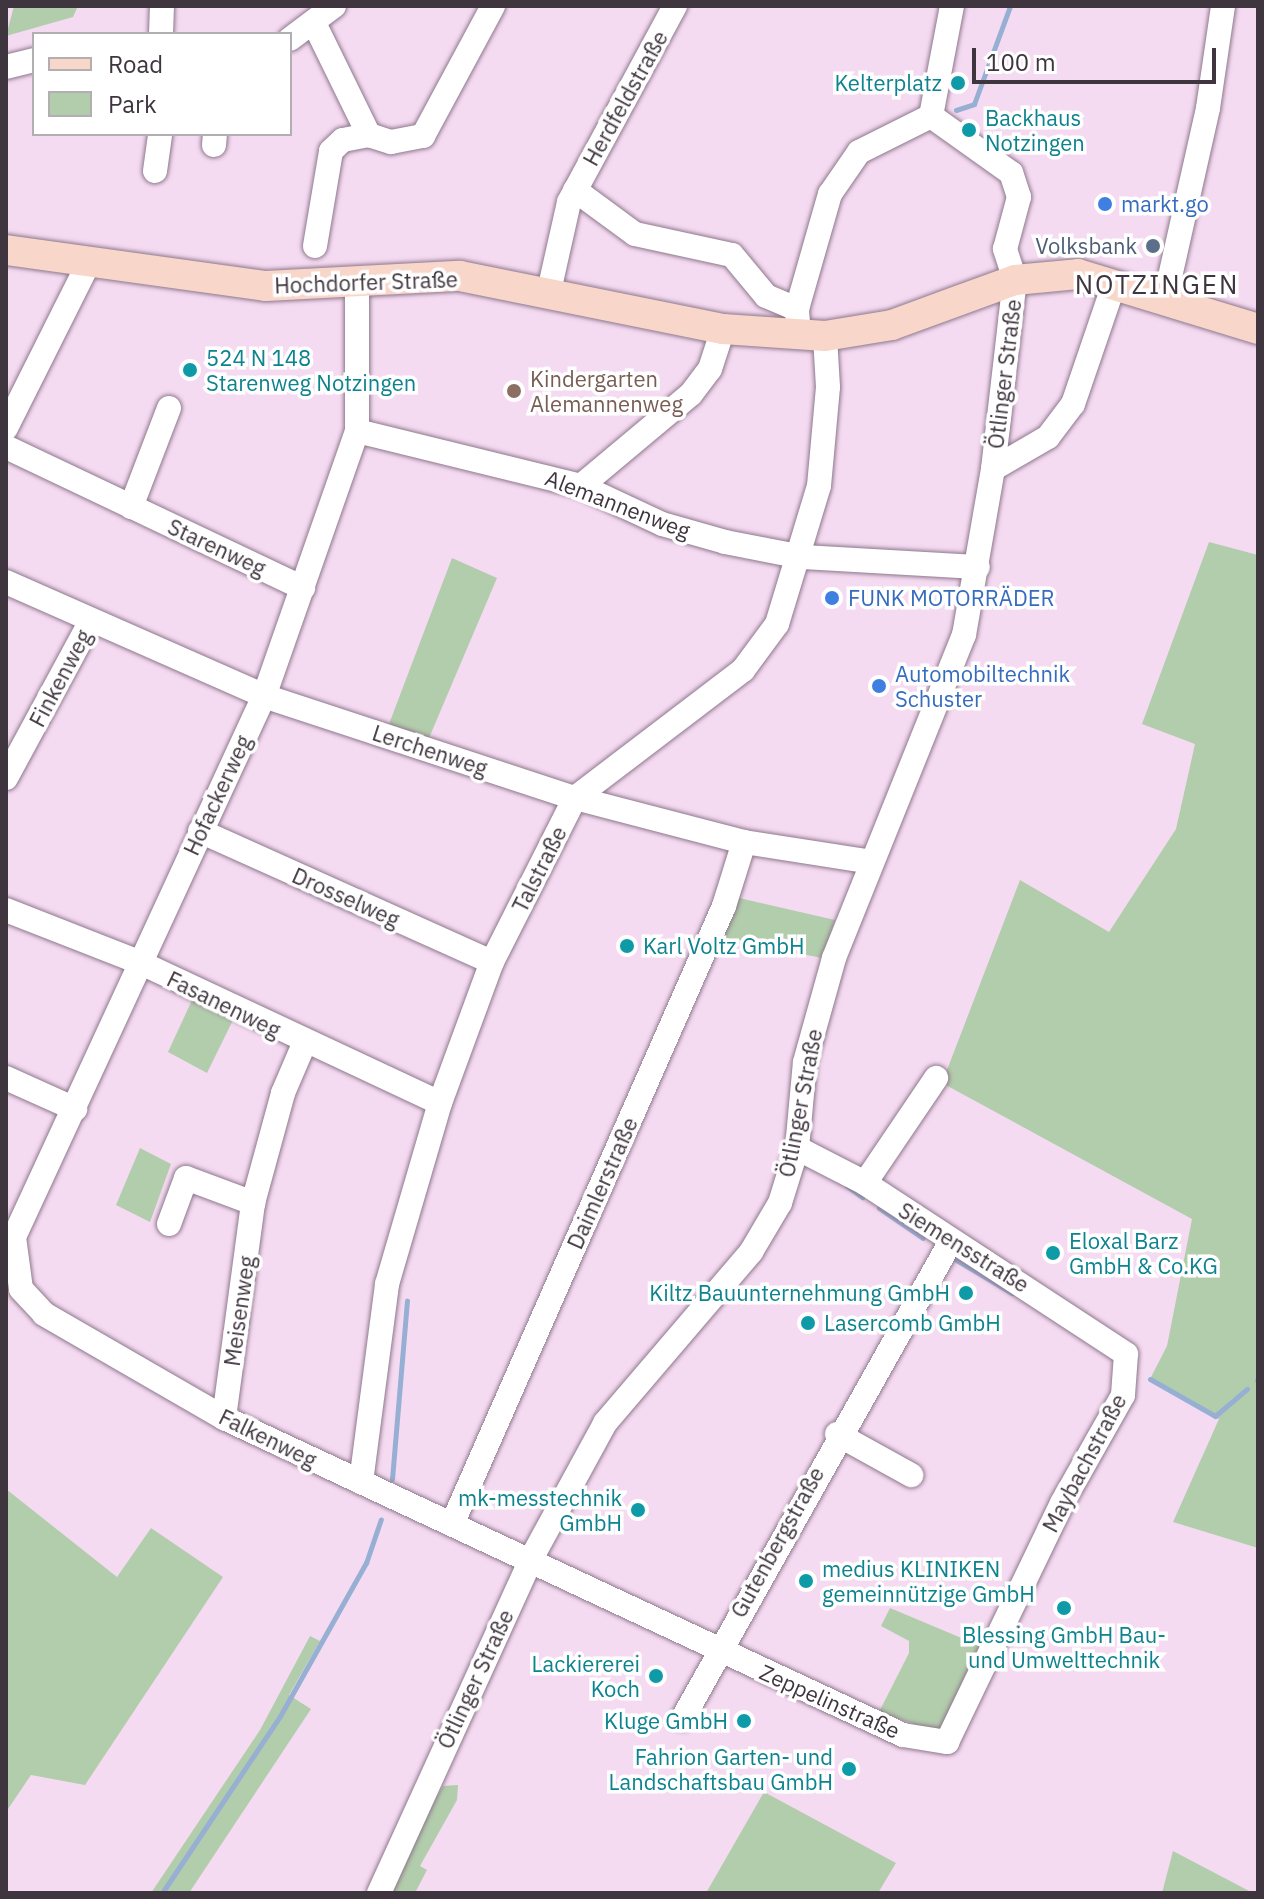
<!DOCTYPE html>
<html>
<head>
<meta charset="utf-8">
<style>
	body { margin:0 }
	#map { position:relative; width:1264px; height:1899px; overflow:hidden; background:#f5dbf2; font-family:"IBM Plex Sans",sans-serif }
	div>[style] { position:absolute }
	.green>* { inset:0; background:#b2cdac }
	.stream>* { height:5px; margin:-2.5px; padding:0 2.5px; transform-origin:2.5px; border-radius:2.5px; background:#97afd3 }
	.roads { filter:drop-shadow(0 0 2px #8e788c) drop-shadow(0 0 2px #8e788c) }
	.minor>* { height:24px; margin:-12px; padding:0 12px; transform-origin:12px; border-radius:12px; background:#fff }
	.major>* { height:30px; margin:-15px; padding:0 15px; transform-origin:15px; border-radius:15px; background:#f8d7ca }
	.dots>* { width:22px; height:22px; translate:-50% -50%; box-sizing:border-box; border:4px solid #fff; border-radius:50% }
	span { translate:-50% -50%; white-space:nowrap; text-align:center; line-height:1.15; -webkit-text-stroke:7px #fff; paint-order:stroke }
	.culture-label { font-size:22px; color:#0d838f }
	.right { translate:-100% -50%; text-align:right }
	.left { translate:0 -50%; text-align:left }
	.street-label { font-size:22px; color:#3f353e }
	.shop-label { font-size:22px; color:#366cbe }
	.service-label { font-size:22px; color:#4e5e75 }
	.education-label { font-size:22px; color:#785e54 }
	.quarter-label { font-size:26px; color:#3f353e; letter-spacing:2px }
	.frame { position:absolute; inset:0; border:8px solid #3f353e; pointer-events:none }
	.legend { position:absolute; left:32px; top:32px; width:260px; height:104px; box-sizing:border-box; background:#fff; border:2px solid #b2aeb2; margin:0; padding:10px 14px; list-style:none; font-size:24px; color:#3f353e }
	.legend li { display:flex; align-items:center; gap:16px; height:40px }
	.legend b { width:40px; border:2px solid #b2aeb2 }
	.scale { position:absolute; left:972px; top:48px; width:244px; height:36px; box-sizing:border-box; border:4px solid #3f353e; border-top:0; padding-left:10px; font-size:24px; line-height:28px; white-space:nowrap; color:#3f353e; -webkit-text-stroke:6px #fff; paint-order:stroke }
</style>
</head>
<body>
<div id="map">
	<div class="green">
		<i style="clip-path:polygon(14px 6px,78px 6px,73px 17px,6px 36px)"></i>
		<i style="clip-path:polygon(1209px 542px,1258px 555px,1258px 1548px,1173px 1522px,1219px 1419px,1150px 1379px,1167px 1346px,1192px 1219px,942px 1083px,1020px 880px,1109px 932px,1176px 829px,1195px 744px,1142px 724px)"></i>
		<i style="clip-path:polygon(452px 558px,497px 578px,429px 738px,389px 724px)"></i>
		<i style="clip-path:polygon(735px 897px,835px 920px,822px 958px,718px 937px)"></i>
		<i style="clip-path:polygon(193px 998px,234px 1018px,207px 1073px,168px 1052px)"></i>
		<i style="clip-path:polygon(140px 1148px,171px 1164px,150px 1222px,116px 1205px)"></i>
		<i style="clip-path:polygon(6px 1489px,117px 1577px,151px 1528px,223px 1577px,85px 1785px,31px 1775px,6px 1812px)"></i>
		<i style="clip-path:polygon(890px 1608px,983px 1647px,943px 1734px,879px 1712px,909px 1653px,909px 1641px,881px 1626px)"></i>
		<i style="clip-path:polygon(310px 1636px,320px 1641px,289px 1695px,311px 1709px,189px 1893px,151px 1893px,260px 1730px)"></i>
		<i style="clip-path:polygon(458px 1785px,457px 1800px,420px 1866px,427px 1870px,415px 1893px,383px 1893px,443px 1786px)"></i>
		<i style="clip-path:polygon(764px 1792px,896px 1863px,878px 1893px,706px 1893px)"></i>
		<i style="clip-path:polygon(1173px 1851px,1253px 1893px,1162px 1893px)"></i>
	</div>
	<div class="stream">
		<i style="left:956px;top:110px;width:19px;rotate:-18deg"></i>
		<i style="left:974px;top:104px;width:104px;rotate:-69.8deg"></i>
		<i style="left:847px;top:1186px;width:19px;rotate:36deg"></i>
		<i style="left:879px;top:1208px;width:53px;rotate:34.3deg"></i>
		<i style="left:953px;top:1258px;width:69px;rotate:30.7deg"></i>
		<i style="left:1150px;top:1379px;width:75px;rotate:29.6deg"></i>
		<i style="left:1215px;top:1416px;width:42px;rotate:-40.2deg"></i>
		<i style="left:1257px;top:1380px;width:1px"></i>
		<i style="left:392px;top:1479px;width:179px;rotate:-85.2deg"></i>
		<i style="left:162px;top:1893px;width:213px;rotate:-56.3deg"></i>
		<i style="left:280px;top:1716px;width:176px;rotate:-60.7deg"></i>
		<i style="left:366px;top:1563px;width:46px;rotate:-71.2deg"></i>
	</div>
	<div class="roads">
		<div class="minor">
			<i style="left:315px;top:25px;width:123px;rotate:63.9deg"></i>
			<i style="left:369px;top:135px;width:23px;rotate:18deg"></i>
			<i style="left:391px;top:142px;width:33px;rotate:-11deg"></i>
			<i style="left:423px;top:136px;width:148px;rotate:-61.7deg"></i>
			<i style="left:161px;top:34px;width:28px;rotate:-88deg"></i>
			<i style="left:290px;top:39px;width:55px;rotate:-36.9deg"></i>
			<i style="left:6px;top:67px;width:29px;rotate:-14deg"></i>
			<i style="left:214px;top:145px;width:11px;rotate:-85deg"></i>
			<i style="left:155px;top:171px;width:37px;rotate:-82deg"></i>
			<i style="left:575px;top:190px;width:74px;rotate:36.3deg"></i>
			<i style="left:635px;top:234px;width:99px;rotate:12.2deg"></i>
			<i style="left:732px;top:255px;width:53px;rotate:50.3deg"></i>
			<i style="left:766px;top:296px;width:34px;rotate:23deg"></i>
			<i style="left:315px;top:246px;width:96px;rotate:-80.4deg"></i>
			<i style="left:331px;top:151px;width:16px;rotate:-43deg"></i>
			<i style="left:343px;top:140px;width:26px;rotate:-11deg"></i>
			<i style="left:357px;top:282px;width:149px;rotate:90deg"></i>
			<i style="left:357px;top:431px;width:281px;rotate:109.3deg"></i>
			<i style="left:264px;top:696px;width:596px;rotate:114.8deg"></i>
			<i style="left:14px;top:1237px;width:52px;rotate:82.3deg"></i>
			<i style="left:21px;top:1289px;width:34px;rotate:47deg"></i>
			<i style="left:44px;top:1314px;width:208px;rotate:30deg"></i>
			<i style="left:224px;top:1418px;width:749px;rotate:25.03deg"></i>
			<i style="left:903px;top:1735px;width:45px;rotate:9deg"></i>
			<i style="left:947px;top:1742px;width:265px;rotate:-64.3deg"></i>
			<i style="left:1062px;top:1503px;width:124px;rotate:-60.5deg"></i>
			<i style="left:1123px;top:1395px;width:41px;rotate:-85.8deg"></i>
			<i style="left:1126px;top:1354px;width:312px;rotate:-146.8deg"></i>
			<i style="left:865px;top:1183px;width:76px;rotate:-152.8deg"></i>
			<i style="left:549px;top:291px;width:91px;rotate:-77.3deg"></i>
			<i style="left:569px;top:202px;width:223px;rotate:-61.6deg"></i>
			<i style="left:1165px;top:299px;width:196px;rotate:-77.3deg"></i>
			<i style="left:1208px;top:108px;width:103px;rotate:-81.6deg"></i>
			<i style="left:799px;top:334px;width:25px;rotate:-95deg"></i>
			<i style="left:797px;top:309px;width:120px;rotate:-74deg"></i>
			<i style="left:830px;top:194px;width:51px;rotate:-55.4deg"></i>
			<i style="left:859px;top:152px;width:80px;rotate:-26.6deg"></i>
			<i style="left:931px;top:116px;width:112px;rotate:-79.2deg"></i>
			<i style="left:6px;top:428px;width:183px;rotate:-63.4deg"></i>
			<i style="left:357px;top:431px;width:231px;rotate:13.8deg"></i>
			<i style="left:581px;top:486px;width:89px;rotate:25.1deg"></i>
			<i style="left:662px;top:524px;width:66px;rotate:15.9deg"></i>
			<i style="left:725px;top:542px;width:78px;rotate:11deg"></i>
			<i style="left:802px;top:557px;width:176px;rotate:3.3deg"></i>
			<i style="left:6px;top:447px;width:329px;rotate:25.4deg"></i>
			<i style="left:993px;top:469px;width:64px;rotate:-30.2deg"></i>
			<i style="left:1048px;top:437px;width:41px;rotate:-52.9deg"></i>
			<i style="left:1073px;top:404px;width:127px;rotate:-71.1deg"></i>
			<i style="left:581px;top:486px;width:143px;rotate:-39.9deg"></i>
			<i style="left:691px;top:394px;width:31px;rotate:-53deg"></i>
			<i style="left:710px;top:369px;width:42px;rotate:-72deg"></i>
			<i style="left:131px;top:507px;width:106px;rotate:-69deg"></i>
			<i style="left:6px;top:582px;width:282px;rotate:23.8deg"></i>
			<i style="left:264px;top:696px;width:327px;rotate:18.2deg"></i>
			<i style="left:575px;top:798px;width:175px;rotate:14.6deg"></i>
			<i style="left:744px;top:842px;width:129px;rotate:8.9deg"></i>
			<i style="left:6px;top:778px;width:179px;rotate:-61.6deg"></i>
			<i style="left:200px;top:831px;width:320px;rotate:24.2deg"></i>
			<i style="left:6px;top:910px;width:143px;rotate:21.4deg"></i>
			<i style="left:139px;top:962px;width:332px;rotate:25.1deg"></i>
			<i style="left:6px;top:1078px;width:76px;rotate:24.2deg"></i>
			<i style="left:865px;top:1183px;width:127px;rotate:-55.9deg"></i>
			<i style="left:169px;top:1224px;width:49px;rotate:-69.7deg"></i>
			<i style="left:186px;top:1178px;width:72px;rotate:20.5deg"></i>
			<i style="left:224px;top:1418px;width:217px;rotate:-82.3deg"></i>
			<i style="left:253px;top:1203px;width:114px;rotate:-74.7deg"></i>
			<i style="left:283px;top:1093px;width:53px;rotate:-66.8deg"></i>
			<i style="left:837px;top:1434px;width:85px;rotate:29deg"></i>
			<i style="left:361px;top:1482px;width:200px;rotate:-82.5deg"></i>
			<i style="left:387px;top:1284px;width:189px;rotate:-73.7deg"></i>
			<i style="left:440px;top:1103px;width:150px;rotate:-69.8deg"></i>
			<i style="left:492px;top:962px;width:184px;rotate:-63.2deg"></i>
			<i style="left:575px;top:798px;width:211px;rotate:-37.3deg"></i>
			<i style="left:743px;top:670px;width:57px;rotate:-53.5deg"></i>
			<i style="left:777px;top:624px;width:144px;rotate:-73.1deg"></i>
			<i style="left:819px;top:486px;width:99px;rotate:-84.8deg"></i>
			<i style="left:828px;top:387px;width:51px;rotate:-93.4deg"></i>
			<i style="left:453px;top:1522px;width:673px;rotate:-66.25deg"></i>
			<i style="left:724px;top:906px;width:67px;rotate:-72.6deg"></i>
			<i style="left:683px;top:1718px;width:547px;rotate:-60.67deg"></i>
			<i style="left:379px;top:1893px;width:367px;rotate:-65.5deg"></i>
			<i style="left:531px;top:1559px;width:155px;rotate:-61.4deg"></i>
			<i style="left:605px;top:1423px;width:225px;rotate:-49.5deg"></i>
			<i style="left:751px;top:1252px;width:57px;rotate:-59.4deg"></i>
			<i style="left:780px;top:1203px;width:58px;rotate:-72.8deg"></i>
			<i style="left:797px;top:1148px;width:86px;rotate:-84.7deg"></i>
			<i style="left:805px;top:1062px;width:108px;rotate:-74.4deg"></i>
			<i style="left:834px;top:958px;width:348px;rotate:-68.1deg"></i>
			<i style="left:964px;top:635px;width:169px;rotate:-80.1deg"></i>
			<i style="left:993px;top:469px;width:190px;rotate:-83.4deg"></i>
			<i style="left:1015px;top:280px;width:33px;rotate:-108deg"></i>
			<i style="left:1005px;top:249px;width:54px;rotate:-74.9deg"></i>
			<i style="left:1019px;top:197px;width:25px;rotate:-108deg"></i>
			<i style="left:1011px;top:173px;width:98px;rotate:-144.5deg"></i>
		</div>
		<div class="major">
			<i style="left:6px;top:250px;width:262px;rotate:7.9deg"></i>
			<i style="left:266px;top:286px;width:194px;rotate:-3deg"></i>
			<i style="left:460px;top:276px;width:268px;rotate:11.4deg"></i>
			<i style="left:723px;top:329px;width:102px;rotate:3.9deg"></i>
			<i style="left:825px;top:336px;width:68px;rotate:-9.3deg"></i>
			<i style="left:892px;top:325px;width:131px;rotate:-20.1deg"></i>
			<i style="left:1015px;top:280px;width:63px;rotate:-5.4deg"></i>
			<i style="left:1078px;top:274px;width:188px;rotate:17deg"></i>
		</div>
	</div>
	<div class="dots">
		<i style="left:958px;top:83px;background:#0f9aa8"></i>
		<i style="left:969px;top:130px;background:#0f9aa8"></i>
		<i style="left:1105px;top:204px;background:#3f7fe0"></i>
		<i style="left:1153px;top:246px;background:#5c6f8a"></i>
		<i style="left:190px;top:370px;background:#0f9aa8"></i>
		<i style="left:514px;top:391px;background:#8d6e63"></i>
		<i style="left:832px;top:598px;background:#3f7fe0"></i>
		<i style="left:879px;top:686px;background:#3f7fe0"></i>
		<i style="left:627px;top:946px;background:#0f9aa8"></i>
		<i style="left:1053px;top:1253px;background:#0f9aa8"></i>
		<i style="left:966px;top:1293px;background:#0f9aa8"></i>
		<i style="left:808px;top:1323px;background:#0f9aa8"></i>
		<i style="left:638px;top:1510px;background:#0f9aa8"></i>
		<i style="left:806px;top:1581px;background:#0f9aa8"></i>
		<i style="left:1064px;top:1608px;background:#0f9aa8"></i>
		<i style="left:656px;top:1676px;background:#0f9aa8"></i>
		<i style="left:744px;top:1721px;background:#0f9aa8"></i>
		<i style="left:849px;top:1769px;background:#0f9aa8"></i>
	</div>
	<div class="culture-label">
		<span class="right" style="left:942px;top:83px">Kelterplatz</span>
		<span class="left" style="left:985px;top:130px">Backhaus<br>Notzingen</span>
		<span class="left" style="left:206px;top:370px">524 N 148<br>Starenweg Notzingen</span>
		<span class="left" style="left:643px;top:946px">Karl Voltz GmbH</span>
		<span class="left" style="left:1069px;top:1253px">Eloxal Barz<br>GmbH &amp; Co.KG</span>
		<span class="right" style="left:950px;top:1293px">Kiltz Bauunternehmung GmbH</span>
		<span class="left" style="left:824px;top:1323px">Lasercomb GmbH</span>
		<span class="right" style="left:622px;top:1510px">mk-messtechnik<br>GmbH</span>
		<span class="left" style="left:822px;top:1581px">medius KLINIKEN<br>gemeinnützige GmbH</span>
		<span style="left:1064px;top:1647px">Blessing GmbH Bau-<br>und Umwelttechnik</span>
		<span class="right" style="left:640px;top:1676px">Lackiererei<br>Koch</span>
		<span class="right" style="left:728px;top:1721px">Kluge GmbH</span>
		<span class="right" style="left:833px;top:1769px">Fahrion Garten- und<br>Landschaftsbau GmbH</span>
	</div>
	<div class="street-label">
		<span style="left:625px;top:98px;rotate:-61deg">Herdfeldstraße</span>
		<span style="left:366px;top:282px;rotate:-2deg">Hochdorfer Straße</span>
		<span style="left:1004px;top:374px;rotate:-83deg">Ötlinger Straße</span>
		<span style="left:618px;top:504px;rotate:21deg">Alemannenweg</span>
		<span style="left:217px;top:547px;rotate:25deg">Starenweg</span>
		<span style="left:60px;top:678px;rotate:-62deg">Finkenweg</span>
		<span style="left:430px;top:750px;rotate:18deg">Lerchenweg</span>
		<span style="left:217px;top:795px;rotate:-65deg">Hofackerweg</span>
		<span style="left:539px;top:869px;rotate:-63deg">Talstraße</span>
		<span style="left:346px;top:897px;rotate:24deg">Drosselweg</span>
		<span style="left:224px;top:1004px;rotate:26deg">Fasanenweg</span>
		<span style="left:800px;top:1103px;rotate:-79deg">Ötlinger Straße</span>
		<span style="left:602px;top:1183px;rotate:-66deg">Daimlerstraße</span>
		<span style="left:964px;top:1247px;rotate:32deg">Siemensstraße</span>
		<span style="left:239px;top:1311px;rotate:-82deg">Meisenweg</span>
		<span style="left:268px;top:1438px;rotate:26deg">Falkenweg</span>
		<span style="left:1084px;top:1463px;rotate:-62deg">Maybachstraße</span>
		<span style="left:777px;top:1542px;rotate:-61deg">Gutenbergstraße</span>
		<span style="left:475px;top:1679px;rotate:-65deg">Ötlinger Straße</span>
		<span style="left:830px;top:1701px;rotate:24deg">Zeppelinstraße</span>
	</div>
	<div class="shop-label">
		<span class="left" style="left:1121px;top:204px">markt.go</span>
		<span class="left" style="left:848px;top:598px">FUNK MOTORRÄDER</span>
		<span class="left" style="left:895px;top:686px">Automobiltechnik<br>Schuster</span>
	</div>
	<div class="service-label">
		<span class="right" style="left:1137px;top:246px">Volksbank</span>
	</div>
	<div class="education-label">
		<span class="left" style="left:530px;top:391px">Kindergarten<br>Alemannenweg</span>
	</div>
	<div class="quarter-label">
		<span style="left:1157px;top:285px">NOTZINGEN</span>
	</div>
	<div class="frame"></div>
	<ul class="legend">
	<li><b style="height:10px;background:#f8d7ca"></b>Road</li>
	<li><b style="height:22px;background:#b2cdac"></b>Park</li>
	</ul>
	<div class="scale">100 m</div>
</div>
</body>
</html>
